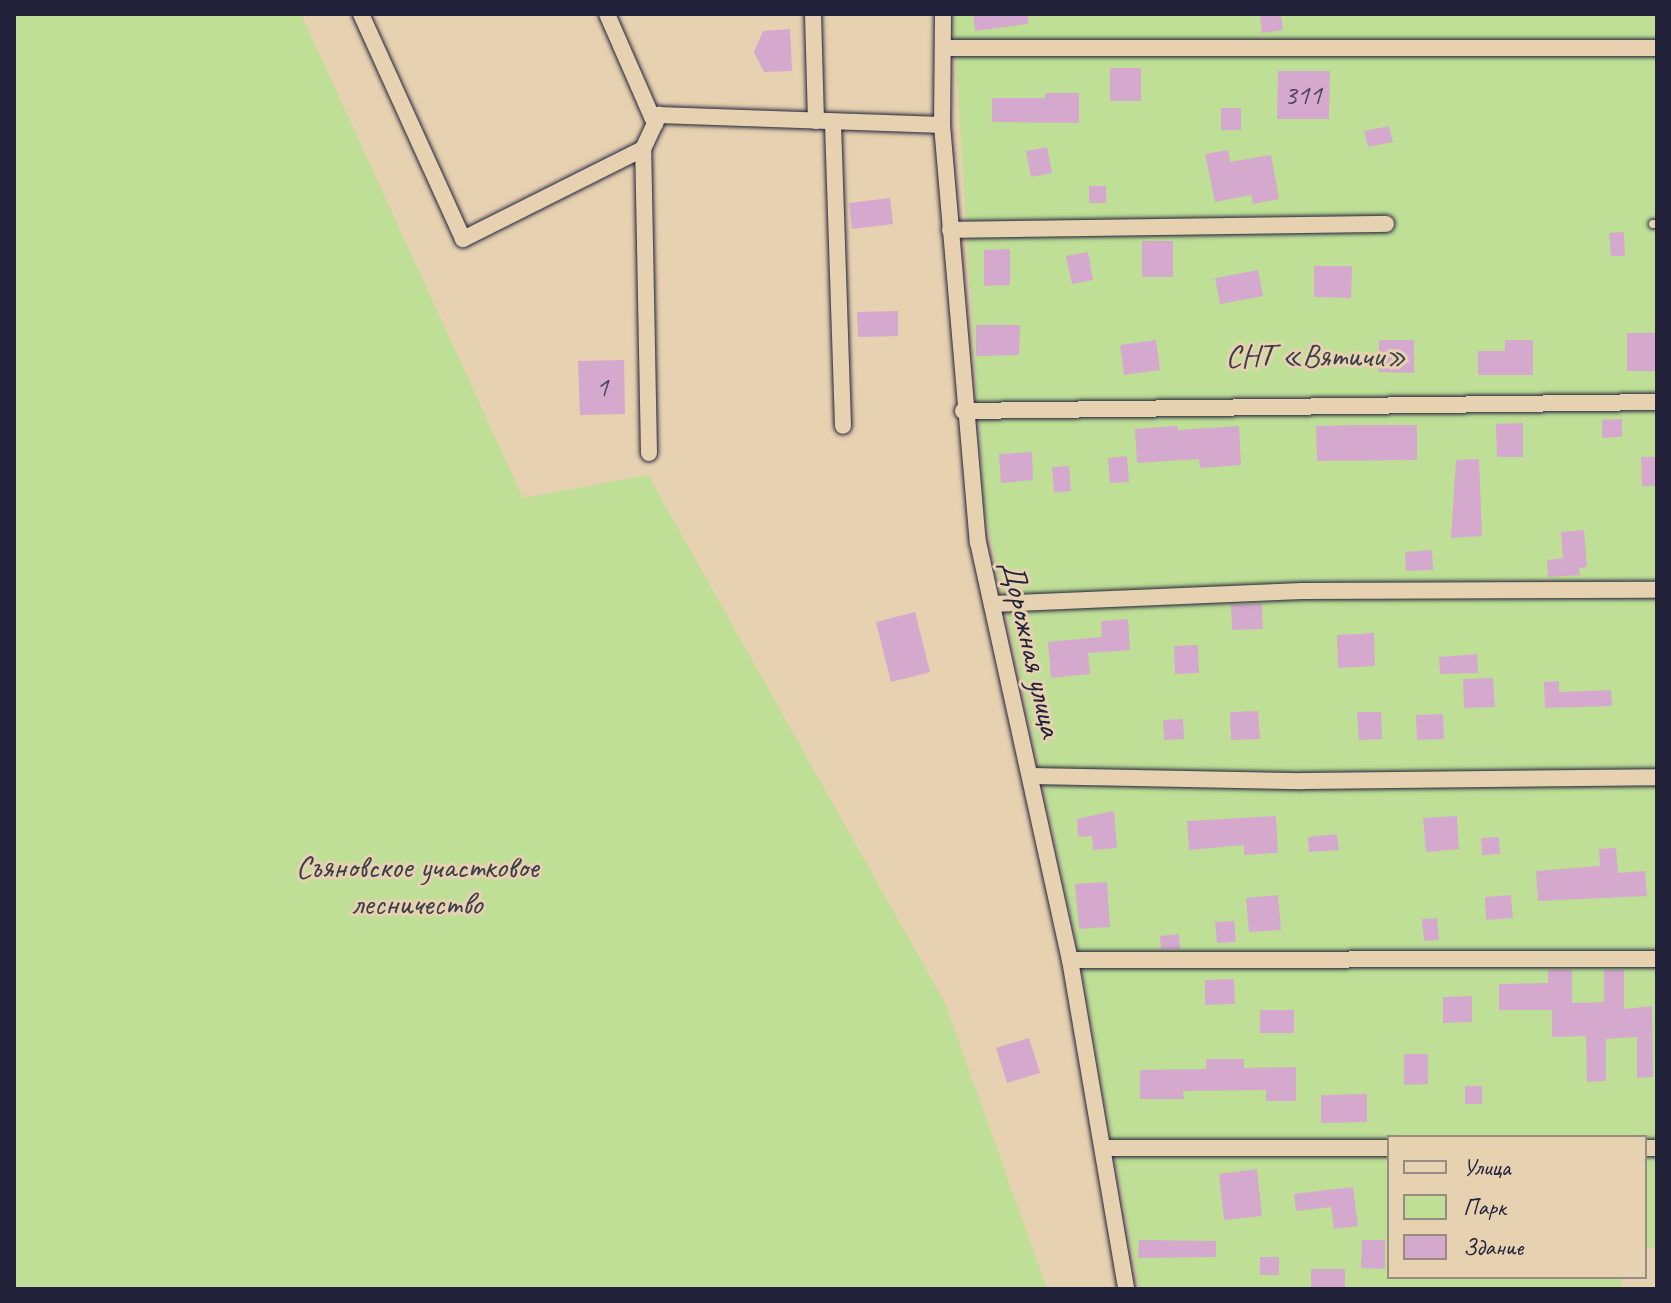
<!DOCTYPE html>
<html>
<head>
<meta charset="utf-8">
<style>
	body { margin:0 }
	#map { position:relative; width:1671px; height:1303px; overflow:hidden; background:#e6d1b0; font-family:Caveat,sans-serif }
	div>[style] { position:absolute }
	.green>* { inset:0; background:#bfdf97 }
	.building>* { inset:0; background:#d5a9cd }
	.roads { filter:drop-shadow(0 0 2px #22223b) drop-shadow(0 0 2px #22223b) }
	.lane>* { height:8px; margin:-4px; padding:0 4px; transform-origin:4px; border-radius:4px; background:#e6d1b0 }
	.street>* { height:16px; margin:-8px; padding:0 8px; transform-origin:8px; border-radius:8px; background:#e6d1b0 }
	span { translate:-50% -50%; white-space:nowrap; text-align:center; line-height:1.15; -webkit-text-stroke:6px #e6d1b0; paint-order:stroke }
	.number-label { font-size:28px; color:#4f4460 }
	.number-label span { -webkit-text-stroke-width:0 }
	.park-label { font-size:32px; color:#3a3e49 }
	.street-label { font-size:32px; color:#22223b }
	.frame { position:absolute; inset:0; border:16px solid #22223b; pointer-events:none }
	.legend { position:absolute; left:1387px; top:1135px; width:260px; height:144px; box-sizing:border-box; background:#e6d1b0; border:2px solid #988b81; margin:0; padding:10px 14px; list-style:none; font-size:24px; color:#22223b }
	.legend li { display:flex; align-items:center; gap:16px; height:40px }
	.legend b { width:40px; border:2px solid #988b81 }
</style>
</head>
<body>
<div id="map">
	<div class="green">
		<i style="clip-path:polygon(14px 14px,301px 14px,523px 498px,648px 475px,945px 1003px,1047px 1289px,14px 1289px)"></i>
		<i style="clip-path:polygon(953px 14px,1657px 14px,1657px 1248px,1645px 1248px,1645px 1137px,1389px 1137px,1389px 1277px,1622px 1277px,1622px 1289px,1139px 1289px,1077px 944px,984px 506px)"></i>
	</div>
	<div class="building">
		<i style="clip-path:polygon(973px 14px,1028px 14px,1028px 24px,975px 31px)"></i>
		<i style="clip-path:polygon(1281px 14px,1283px 30px,1262px 33px,1260px 15px)"></i>
		<i style="clip-path:polygon(790px 29px,792px 71px,764px 72px,754px 52px,763px 31px)"></i>
		<i style="clip-path:polygon(1110px 68px,1141px 68px,1141px 101px,1110px 101px)"></i>
		<i style="clip-path:polygon(1278px 71px,1330px 71px,1329px 119px,1277px 119px)"></i>
		<i style="clip-path:polygon(1045px 93px,1079px 93px,1079px 123px,992px 122px,992px 98px,1045px 98px)"></i>
		<i style="clip-path:polygon(1221px 108px,1241px 108px,1241px 130px,1221px 130px)"></i>
		<i style="clip-path:polygon(1389px 126px,1393px 142px,1368px 147px,1364px 131px)"></i>
		<i style="clip-path:polygon(1047px 147px,1052px 173px,1031px 177px,1026px 151px)"></i>
		<i style="clip-path:polygon(1228px 150px,1230px 162px,1271px 155px,1279px 199px,1253px 204px,1251px 195px,1215px 202px,1205px 154px)"></i>
		<i style="clip-path:polygon(1089px 186px,1106px 186px,1106px 203px,1089px 203px)"></i>
		<i style="clip-path:polygon(890px 198px,893px 224px,852px 229px,849px 203px)"></i>
		<i style="clip-path:polygon(1624px 232px,1625px 256px,1611px 256px,1609px 233px)"></i>
		<i style="clip-path:polygon(1142px 241px,1173px 241px,1173px 277px,1142px 277px)"></i>
		<i style="clip-path:polygon(1010px 249px,1010px 285px,984px 286px,984px 250px)"></i>
		<i style="clip-path:polygon(1088px 252px,1093px 280px,1072px 284px,1066px 256px)"></i>
		<i style="clip-path:polygon(1314px 266px,1352px 266px,1351px 298px,1314px 297px)"></i>
		<i style="clip-path:polygon(1258px 270px,1263px 296px,1220px 304px,1215px 278px)"></i>
		<i style="clip-path:polygon(898px 311px,898px 336px,858px 337px,857px 312px)"></i>
		<i style="clip-path:polygon(976px 325px,1020px 325px,1019px 355px,976px 356px)"></i>
		<i style="clip-path:polygon(1627px 333px,1657px 333px,1657px 371px,1627px 371px)"></i>
		<i style="clip-path:polygon(1156px 340px,1160px 370px,1124px 375px,1120px 345px)"></i>
		<i style="clip-path:polygon(1379px 340px,1414px 340px,1414px 373px,1379px 372px)"></i>
		<i style="clip-path:polygon(1505px 340px,1533px 340px,1533px 375px,1478px 375px,1478px 351px,1505px 351px)"></i>
		<i style="clip-path:polygon(624px 360px,625px 414px,580px 415px,578px 361px)"></i>
		<i style="clip-path:polygon(1622px 419px,1622px 437px,1602px 438px,1602px 420px)"></i>
		<i style="clip-path:polygon(1523px 423px,1523px 457px,1497px 457px,1496px 424px)"></i>
		<i style="clip-path:polygon(1356px 425px,1417px 425px,1417px 460px,1317px 461px,1316px 426px)"></i>
		<i style="clip-path:polygon(1177px 426px,1178px 430px,1239px 426px,1241px 465px,1200px 468px,1199px 459px,1137px 463px,1135px 429px)"></i>
		<i style="clip-path:polygon(1032px 452px,1033px 480px,1001px 483px,999px 454px)"></i>
		<i style="clip-path:polygon(1127px 456px,1129px 482px,1110px 483px,1108px 458px)"></i>
		<i style="clip-path:polygon(1641px 457px,1657px 457px,1657px 486px,1642px 486px)"></i>
		<i style="clip-path:polygon(1479px 459px,1482px 536px,1451px 538px,1456px 460px)"></i>
		<i style="clip-path:polygon(1069px 466px,1071px 491px,1054px 493px,1052px 467px)"></i>
		<i style="clip-path:polygon(1584px 530px,1587px 567px,1579px 568px,1580px 575px,1548px 577px,1547px 560px,1563px 558px,1561px 532px)"></i>
		<i style="clip-path:polygon(1432px 550px,1433px 570px,1406px 571px,1405px 552px)"></i>
		<i style="clip-path:polygon(1262px 604px,1263px 629px,1232px 630px,1231px 605px)"></i>
		<i style="clip-path:polygon(915px 612px,930px 672px,891px 682px,876px 622px)"></i>
		<i style="clip-path:polygon(1128px 619px,1130px 650px,1088px 653px,1090px 674px,1051px 678px,1048px 642px,1102px 637px,1101px 621px)"></i>
		<i style="clip-path:polygon(1374px 633px,1375px 666px,1338px 668px,1337px 635px)"></i>
		<i style="clip-path:polygon(1198px 645px,1199px 673px,1175px 674px,1174px 646px)"></i>
		<i style="clip-path:polygon(1477px 654px,1478px 673px,1440px 674px,1439px 657px)"></i>
		<i style="clip-path:polygon(1493px 678px,1495px 707px,1464px 708px,1463px 679px)"></i>
		<i style="clip-path:polygon(1559px 681px,1559px 692px,1611px 690px,1612px 706px,1545px 708px,1544px 682px)"></i>
		<i style="clip-path:polygon(1258px 711px,1260px 739px,1231px 740px,1230px 712px)"></i>
		<i style="clip-path:polygon(1357px 712px,1381px 712px,1382px 739px,1359px 740px)"></i>
		<i style="clip-path:polygon(1443px 714px,1444px 739px,1417px 740px,1416px 715px)"></i>
		<i style="clip-path:polygon(1183px 719px,1184px 739px,1164px 740px,1163px 720px)"></i>
		<i style="clip-path:polygon(1114px 811px,1117px 848px,1093px 850px,1092px 836px,1078px 837px,1077px 819px)"></i>
		<i style="clip-path:polygon(1276px 816px,1278px 853px,1244px 855px,1244px 845px,1189px 850px,1187px 821px)"></i>
		<i style="clip-path:polygon(1457px 816px,1459px 849px,1426px 852px,1423px 818px)"></i>
		<i style="clip-path:polygon(1337px 834px,1339px 850px,1309px 852px,1308px 837px)"></i>
		<i style="clip-path:polygon(1499px 837px,1500px 854px,1482px 855px,1481px 838px)"></i>
		<i style="clip-path:polygon(1616px 848px,1618px 873px,1645px 871px,1647px 896px,1538px 901px,1536px 871px,1600px 866px,1599px 849px)"></i>
		<i style="clip-path:polygon(1107px 882px,1110px 927px,1079px 929px,1075px 884px)"></i>
		<i style="clip-path:polygon(1278px 895px,1281px 930px,1249px 932px,1246px 898px)"></i>
		<i style="clip-path:polygon(1511px 895px,1513px 918px,1486px 920px,1485px 897px)"></i>
		<i style="clip-path:polygon(1437px 918px,1439px 940px,1424px 941px,1422px 919px)"></i>
		<i style="clip-path:polygon(1234px 921px,1236px 942px,1217px 943px,1215px 922px)"></i>
		<i style="clip-path:polygon(1179px 934px,1180px 949px,1161px 949px,1160px 936px)"></i>
		<i style="clip-path:polygon(1548px 970px,1572px 970px,1572px 1003px,1604px 1002px,1604px 970px,1624px 970px,1624px 1009px,1652px 1006px,1653px 1077px,1637px 1078px,1637px 1037px,1606px 1039px,1606px 1081px,1587px 1082px,1586px 1036px,1552px 1037px,1552px 1010px,1499px 1010px,1499px 984px,1548px 983px)"></i>
		<i style="clip-path:polygon(1234px 979px,1235px 1004px,1205px 1005px,1205px 980px)"></i>
		<i style="clip-path:polygon(1472px 996px,1472px 1022px,1443px 1023px,1443px 997px)"></i>
		<i style="clip-path:polygon(1260px 1010px,1294px 1010px,1294px 1033px,1260px 1033px)"></i>
		<i style="clip-path:polygon(1029px 1038px,1040px 1073px,1007px 1083px,996px 1048px)"></i>
		<i style="clip-path:polygon(1404px 1054px,1428px 1054px,1428px 1084px,1404px 1085px)"></i>
		<i style="clip-path:polygon(1206px 1059px,1244px 1059px,1244px 1068px,1296px 1067px,1296px 1101px,1266px 1101px,1266px 1090px,1183px 1091px,1184px 1099px,1140px 1099px,1140px 1070px,1206px 1069px)"></i>
		<i style="clip-path:polygon(1465px 1086px,1482px 1086px,1482px 1104px,1465px 1104px)"></i>
		<i style="clip-path:polygon(1367px 1094px,1367px 1122px,1321px 1123px,1321px 1095px)"></i>
		<i style="clip-path:polygon(1257px 1169px,1262px 1216px,1224px 1220px,1219px 1174px)"></i>
		<i style="clip-path:polygon(1353px 1187px,1358px 1226px,1334px 1229px,1331px 1207px,1296px 1211px,1294px 1194px)"></i>
		<i style="clip-path:polygon(1139px 1240px,1216px 1241px,1216px 1257px,1138px 1258px)"></i>
		<i style="clip-path:polygon(1362px 1240px,1385px 1240px,1385px 1269px,1361px 1268px)"></i>
		<i style="clip-path:polygon(1260px 1257px,1279px 1257px,1279px 1275px,1260px 1275px)"></i>
		<i style="clip-path:polygon(1311px 1269px,1345px 1269px,1345px 1289px,1311px 1289px)"></i>
	</div>
	<div class="roads">
		<div class="lane">
			<i style="left:1653px;top:224px;width:4px"></i>
		</div>
		<div class="street">
			<i style="left:361px;top:14px;width:247px;rotate:65.6deg"></i>
			<i style="left:463px;top:239px;width:201px;rotate:-26.6deg"></i>
			<i style="left:607px;top:14px;width:120px;rotate:66.4deg"></i>
			<i style="left:813px;top:14px;width:107px;rotate:88.4deg"></i>
			<i style="left:943px;top:14px;width:111px;rotate:90.5deg"></i>
			<i style="left:942px;top:125px;width:419px;rotate:85.1deg"></i>
			<i style="left:978px;top:542px;width:428px;rotate:77.6deg"></i>
			<i style="left:1070px;top:960px;width:334px;rotate:80.3deg"></i>
			<i style="left:943px;top:48px;width:714px"></i>
			<i style="left:833px;top:124px;width:302px;rotate:88.1deg"></i>
			<i style="left:950px;top:230px;width:436px;rotate:-0.8deg"></i>
			<i style="left:963px;top:411px;width:694px;rotate:-0.74deg"></i>
			<i style="left:649px;top:453px;width:304px;rotate:-91.1deg"></i>
			<i style="left:643px;top:149px;width:38px;rotate:-65deg"></i>
			<i style="left:659px;top:115px;width:283px;rotate:2deg"></i>
			<i style="left:992px;top:604px;width:310px;rotate:-2.4deg"></i>
			<i style="left:1302px;top:591px;width:355px;rotate:-0.2deg"></i>
			<i style="left:1031px;top:776px;width:272px;rotate:1.1deg"></i>
			<i style="left:1303px;top:781px;width:354px;rotate:-0.6deg"></i>
			<i style="left:1070px;top:960px;width:587px;rotate:-0.1deg"></i>
			<i style="left:1103px;top:1148px;width:286px"></i>
			<i style="left:1645px;top:1148px;width:12px"></i>
		</div>
	</div>
	<div class="number-label">
		<span style="left:1303px;top:95px">311</span>
		<span style="left:602px;top:387px">1</span>
	</div>
	<div class="park-label">
		<span style="left:1316px;top:356px">СНТ «Вятичи»</span>
		<span style="left:417px;top:886px">Съяновское участковое<br>лесничество</span>
	</div>
	<div class="street-label">
		<span style="left:1031px;top:649px;rotate:77deg">Дорожная улица</span>
	</div>
	<div class="frame"></div>
	<ul class="legend">
	<li><b style="height:10px;background:#e6d1b0"></b>Улица</li>
	<li><b style="height:22px;background:#bfdf97"></b>Парк</li>
	<li><b style="height:22px;background:#d5a9cd"></b>Здание</li>
	</ul>
</div>
</body>
</html>
